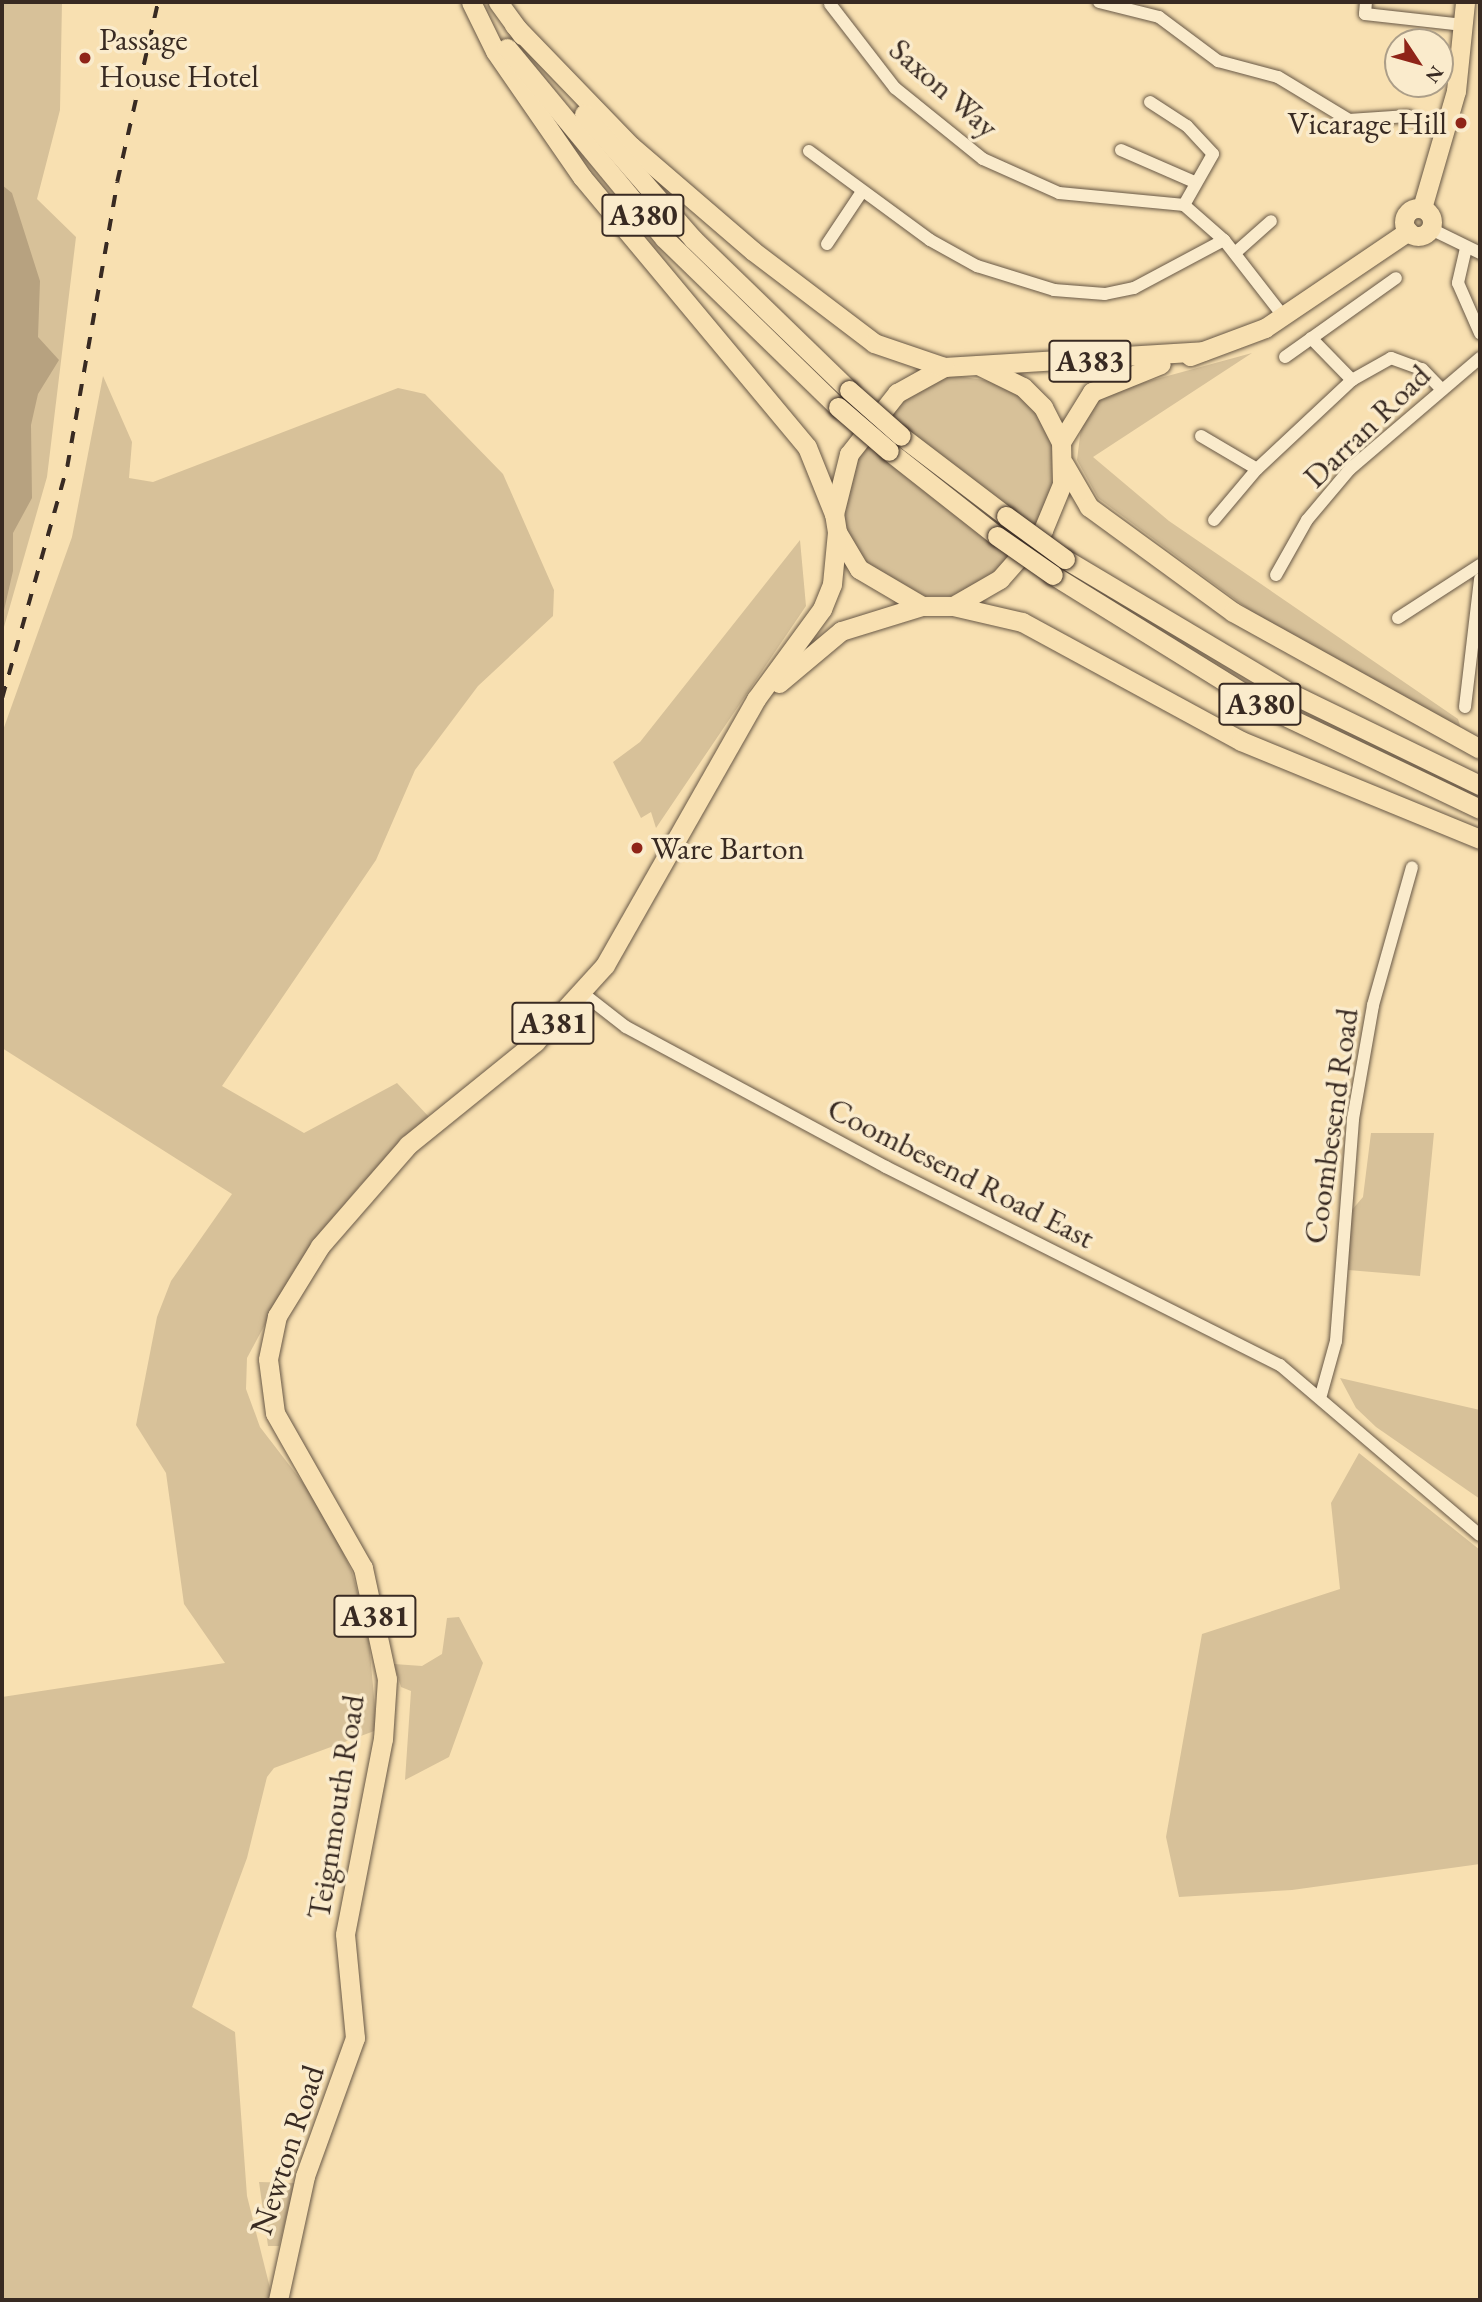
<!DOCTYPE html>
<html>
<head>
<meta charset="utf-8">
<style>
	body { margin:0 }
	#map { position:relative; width:1482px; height:2302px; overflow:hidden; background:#f8e0b1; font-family:"EB Garamond",serif }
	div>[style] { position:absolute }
	.green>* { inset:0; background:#d7c199 }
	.water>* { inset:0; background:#b7a280 }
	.roads { filter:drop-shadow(0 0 2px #685846) drop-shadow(0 0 2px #685846) }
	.minor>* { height:12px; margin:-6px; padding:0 6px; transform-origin:6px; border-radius:6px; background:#faebcc }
	.primary>* { height:19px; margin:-9.5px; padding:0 9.5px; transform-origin:9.5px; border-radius:9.5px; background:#f8e0b1 }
	.primary>.ring { margin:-9.5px; padding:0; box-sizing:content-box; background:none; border:19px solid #f8e0b1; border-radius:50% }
	.trunk>* { height:19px; margin:-9.5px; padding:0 9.5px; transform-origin:9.5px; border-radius:9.5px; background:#f8e0b1 }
	.rail>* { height:3.5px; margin-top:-1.75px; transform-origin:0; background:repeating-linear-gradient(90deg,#382a22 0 12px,transparent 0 24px) }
	.bridges { filter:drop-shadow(0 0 2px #382a22) drop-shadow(0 0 2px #382a22) }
	.trunk-bridge>* { height:19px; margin:-9.5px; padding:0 9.5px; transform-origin:9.5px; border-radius:9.5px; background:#f8e0b1 }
	.dots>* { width:19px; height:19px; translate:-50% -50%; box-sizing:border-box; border:4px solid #faebcc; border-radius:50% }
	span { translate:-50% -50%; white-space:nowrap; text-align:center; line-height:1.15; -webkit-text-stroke:7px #faebcc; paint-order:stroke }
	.shield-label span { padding:2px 5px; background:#faebcc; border:2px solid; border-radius:5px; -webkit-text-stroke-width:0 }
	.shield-label { font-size:30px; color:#382a22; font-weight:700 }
	.poi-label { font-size:32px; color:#382a22 }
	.left { translate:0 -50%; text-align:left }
	.right { translate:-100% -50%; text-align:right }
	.street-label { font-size:32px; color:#382a22 }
	.frame { position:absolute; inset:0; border:4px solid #382a22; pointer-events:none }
	.north { position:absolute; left:1384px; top:28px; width:70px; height:70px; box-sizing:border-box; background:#faebcc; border:2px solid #ac9e88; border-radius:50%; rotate:126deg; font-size:19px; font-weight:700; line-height:28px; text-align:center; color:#382a22 }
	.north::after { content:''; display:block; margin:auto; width:24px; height:32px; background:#8f2418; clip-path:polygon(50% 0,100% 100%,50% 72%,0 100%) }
</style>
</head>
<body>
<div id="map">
	<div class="green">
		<i style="clip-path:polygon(2px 2px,62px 2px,60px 110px,37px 199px,76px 237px,47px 477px,2px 634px)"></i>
		<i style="clip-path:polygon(1252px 353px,1093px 457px,1169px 521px,1458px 719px,1463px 735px,1263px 620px,1098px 498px,1077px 460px,1081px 428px,1094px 404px,1116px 390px)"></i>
		<i style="clip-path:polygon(951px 375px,1003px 383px,1033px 406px,1053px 444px,1056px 475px,1047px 508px,998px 572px,952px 596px,924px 596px,859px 558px,842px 520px,850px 465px,889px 410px,921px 384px)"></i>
		<i style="clip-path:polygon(103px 376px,132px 442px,129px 478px,153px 482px,398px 388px,425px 394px,503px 474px,554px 590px,553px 616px,478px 686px,415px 770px,376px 860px,222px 1086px,304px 1133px,397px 1083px,430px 1118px,359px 1186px,294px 1270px,247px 1358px,246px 1389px,260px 1427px,323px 1509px,352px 1572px,368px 1631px,377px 1730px,274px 1768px,267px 1777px,247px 1858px,192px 2007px,235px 2032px,247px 2196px,273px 2300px,2px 2300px,2px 1697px,225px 1663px,184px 1604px,166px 1473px,136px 1425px,157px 1317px,171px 1281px,232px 1194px,2px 1048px,2px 733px,72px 537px)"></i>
		<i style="clip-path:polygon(800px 540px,806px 606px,656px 828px,651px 812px,641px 818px,613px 762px,640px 742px)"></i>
		<i style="clip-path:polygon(1371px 1133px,1434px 1133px,1420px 1276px,1348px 1270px,1351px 1211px,1363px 1197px)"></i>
		<i style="clip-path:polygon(1340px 1378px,1480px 1410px,1480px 1499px,1376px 1427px,1356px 1408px)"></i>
		<i style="clip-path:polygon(1359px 1453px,1480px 1550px,1480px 1864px,1292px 1890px,1179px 1897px,1166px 1837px,1202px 1634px,1340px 1589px,1331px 1503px)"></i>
		<i style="clip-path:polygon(459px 1617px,483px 1663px,449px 1757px,405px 1780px,411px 1691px,401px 1687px,394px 1664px,422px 1666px,442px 1654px,447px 1618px)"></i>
		<i style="clip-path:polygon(259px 2182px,295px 2183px,279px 2246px,268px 2246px)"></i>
	</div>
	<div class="water">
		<i style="clip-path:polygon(2px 185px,12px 193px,40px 281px,38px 337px,59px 360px,38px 394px,31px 425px,32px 498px,13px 533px,13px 571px,2px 619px)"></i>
	</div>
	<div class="roads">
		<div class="minor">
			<i style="left:1099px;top:2px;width:62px;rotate:14deg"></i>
			<i style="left:1159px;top:17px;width:74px;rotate:36.7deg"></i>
			<i style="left:1218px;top:61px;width:62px;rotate:14.9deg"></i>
			<i style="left:1278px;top:77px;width:83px;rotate:31.2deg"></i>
			<i style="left:1349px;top:120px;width:59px;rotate:-3.9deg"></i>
			<i style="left:1408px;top:116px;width:42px;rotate:27.2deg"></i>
			<i style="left:1366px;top:2px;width:12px;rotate:95deg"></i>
			<i style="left:1365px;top:14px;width:99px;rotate:6.4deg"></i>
			<i style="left:830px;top:4px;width:106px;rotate:52.3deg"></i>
			<i style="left:895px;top:88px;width:113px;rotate:38.9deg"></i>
			<i style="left:983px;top:159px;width:83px;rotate:24.1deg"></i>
			<i style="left:1059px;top:193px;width:126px;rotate:5.5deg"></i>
			<i style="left:1184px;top:205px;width:53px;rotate:41.2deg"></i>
			<i style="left:1224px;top:240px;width:98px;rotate:52.1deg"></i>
			<i style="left:1150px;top:102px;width:44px;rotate:33deg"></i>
			<i style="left:1187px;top:126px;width:38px;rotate:47deg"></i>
			<i style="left:1213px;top:154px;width:59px;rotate:119.6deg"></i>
			<i style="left:1121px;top:150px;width:77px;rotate:23.6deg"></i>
			<i style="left:809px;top:151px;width:150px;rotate:36.3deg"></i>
			<i style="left:930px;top:240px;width:54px;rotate:29deg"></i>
			<i style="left:977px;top:266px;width:81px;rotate:17.3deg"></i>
			<i style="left:1054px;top:290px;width:51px;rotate:4.5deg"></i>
			<i style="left:1105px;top:294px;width:30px;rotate:-12deg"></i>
			<i style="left:1134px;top:288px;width:102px;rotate:-28.1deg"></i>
			<i style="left:1431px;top:229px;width:55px;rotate:26.1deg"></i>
			<i style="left:827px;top:244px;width:61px;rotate:-56.3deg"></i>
			<i style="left:1466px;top:248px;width:36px;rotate:103deg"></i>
			<i style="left:1458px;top:283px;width:55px;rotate:66.3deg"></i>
			<i style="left:1235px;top:253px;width:48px;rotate:-41.6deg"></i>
			<i style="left:1311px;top:338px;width:59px;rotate:45.7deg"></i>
			<i style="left:1285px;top:357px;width:136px;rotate:-35.4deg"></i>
			<i style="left:1201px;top:436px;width:65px;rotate:30.5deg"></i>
			<i style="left:1214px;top:520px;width:67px;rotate:-49.9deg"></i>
			<i style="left:1257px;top:469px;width:130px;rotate:-43.1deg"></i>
			<i style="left:1352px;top:380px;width:45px;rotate:-29.4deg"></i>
			<i style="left:1391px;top:358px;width:33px;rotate:20deg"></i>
			<i style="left:1422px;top:369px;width:28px;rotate:46deg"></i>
			<i style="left:1276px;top:575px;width:63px;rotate:-60.6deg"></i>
			<i style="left:1307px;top:520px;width:67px;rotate:-49.9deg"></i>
			<i style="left:1350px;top:469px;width:171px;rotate:-40.5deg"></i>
			<i style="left:1398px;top:618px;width:98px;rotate:-32.9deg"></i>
			<i style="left:1465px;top:707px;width:129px;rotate:-83.3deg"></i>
			<i style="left:581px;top:992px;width:57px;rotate:37.9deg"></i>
			<i style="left:626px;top:1027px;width:295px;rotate:28.3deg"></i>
			<i style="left:886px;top:1167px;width:441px;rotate:26.7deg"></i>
			<i style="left:1280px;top:1365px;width:262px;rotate:40.4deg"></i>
			<i style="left:1321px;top:1395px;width:56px;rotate:-74.5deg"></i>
			<i style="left:1336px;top:1341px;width:223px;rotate:-85.6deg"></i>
			<i style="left:1353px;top:1119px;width:116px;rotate:-80deg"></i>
			<i style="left:1373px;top:1005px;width:143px;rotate:-74.2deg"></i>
		</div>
		<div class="primary">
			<i class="ring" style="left:1404px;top:208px;width:9px;height:9px"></i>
			<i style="left:1422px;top:208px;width:122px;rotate:-73.8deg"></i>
			<i style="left:1456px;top:91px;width:89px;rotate:-84.2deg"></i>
			<i style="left:1190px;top:356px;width:80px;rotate:-20.5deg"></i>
			<i style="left:1265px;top:328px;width:173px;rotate:-34.1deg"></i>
			<i style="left:978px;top:365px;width:50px;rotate:26.1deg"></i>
			<i style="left:1023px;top:387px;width:28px;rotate:45deg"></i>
			<i style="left:1043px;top:407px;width:39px;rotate:63deg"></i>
			<i style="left:1061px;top:442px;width:42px;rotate:88.6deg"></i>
			<i style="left:1062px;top:484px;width:50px;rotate:112.4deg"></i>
			<i style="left:1043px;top:530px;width:65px;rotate:131.3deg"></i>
			<i style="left:1000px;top:579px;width:54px;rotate:150.1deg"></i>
			<i style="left:953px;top:606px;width:31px;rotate:180deg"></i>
			<i style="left:922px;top:606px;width:73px;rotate:-149.6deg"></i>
			<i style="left:859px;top:569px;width:43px;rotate:-120.7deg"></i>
			<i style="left:837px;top:532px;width:18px;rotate:-99deg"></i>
			<i style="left:834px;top:514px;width:62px;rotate:-76deg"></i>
			<i style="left:849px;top:454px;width:78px;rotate:-51.8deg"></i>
			<i style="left:897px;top:393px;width:54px;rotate:-29deg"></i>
			<i style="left:944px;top:367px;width:259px;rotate:-3.5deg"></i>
			<i style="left:1061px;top:442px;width:59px;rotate:-58.2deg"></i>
			<i style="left:1092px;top:392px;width:74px;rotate:-22.1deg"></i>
			<i style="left:779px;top:683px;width:81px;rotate:-40deg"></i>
			<i style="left:841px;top:631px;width:85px;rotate:-17.2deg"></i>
			<i style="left:278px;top:2300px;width:127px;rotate:-77.7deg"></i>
			<i style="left:305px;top:2176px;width:147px;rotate:-70.1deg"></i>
			<i style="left:355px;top:2038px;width:104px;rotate:-95.5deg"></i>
			<i style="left:345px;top:1934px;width:199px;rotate:-79deg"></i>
			<i style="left:383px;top:1739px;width:60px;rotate:-86.2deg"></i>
			<i style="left:387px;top:1679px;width:114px;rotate:-102.2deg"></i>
			<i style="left:363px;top:1568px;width:178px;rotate:-119.6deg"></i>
			<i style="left:275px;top:1413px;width:54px;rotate:-97.4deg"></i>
			<i style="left:268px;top:1359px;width:44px;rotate:-78.2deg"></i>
			<i style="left:277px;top:1316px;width:82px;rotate:-58.4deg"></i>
			<i style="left:320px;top:1246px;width:134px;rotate:-48.9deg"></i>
			<i style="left:408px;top:1145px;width:164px;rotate:-39deg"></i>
			<i style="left:535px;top:1042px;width:104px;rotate:-47.7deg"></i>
			<i style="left:605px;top:965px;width:306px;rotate:-60.4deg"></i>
			<i style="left:756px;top:699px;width:112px;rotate:-53.7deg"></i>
			<i style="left:822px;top:609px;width:27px;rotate:-68deg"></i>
			<i style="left:832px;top:584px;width:52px;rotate:-84.5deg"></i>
		</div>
		<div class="trunk">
			<i style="left:471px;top:2px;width:55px;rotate:63.9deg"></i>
			<i style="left:495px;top:51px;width:153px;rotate:55.4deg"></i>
			<i style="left:582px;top:177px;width:351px;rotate:50.2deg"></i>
			<i style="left:807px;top:447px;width:72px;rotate:68.1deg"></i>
			<i style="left:498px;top:2px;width:41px;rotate:54deg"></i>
			<i style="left:514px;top:25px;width:168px;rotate:46deg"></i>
			<i style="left:631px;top:146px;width:161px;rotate:40.7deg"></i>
			<i style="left:753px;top:251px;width:152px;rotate:37.2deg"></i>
			<i style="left:874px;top:343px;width:74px;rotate:18.9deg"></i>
			<i style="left:507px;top:48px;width:246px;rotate:50.4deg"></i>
			<i style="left:664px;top:238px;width:243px;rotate:44.2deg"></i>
			<i style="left:584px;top:114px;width:166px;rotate:48.9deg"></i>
			<i style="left:693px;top:239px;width:217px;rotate:44.1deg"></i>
			<i style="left:901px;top:436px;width:132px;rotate:37.3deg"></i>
			<i style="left:889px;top:451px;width:137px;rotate:38.2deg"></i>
			<i style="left:1064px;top:464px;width:50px;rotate:59.8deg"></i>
			<i style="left:1089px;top:507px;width:178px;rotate:36.1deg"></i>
			<i style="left:1233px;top:612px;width:282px;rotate:29deg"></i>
			<i style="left:1065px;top:559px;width:257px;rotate:30.8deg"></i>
			<i style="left:1286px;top:691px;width:216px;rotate:25.9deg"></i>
			<i style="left:1053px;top:575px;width:248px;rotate:31.8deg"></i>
			<i style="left:1264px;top:706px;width:239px;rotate:25.5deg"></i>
			<i style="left:953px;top:606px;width:71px;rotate:13.1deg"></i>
			<i style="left:1022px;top:622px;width:249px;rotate:28.5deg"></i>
			<i style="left:1241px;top:741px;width:258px;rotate:22.3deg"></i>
		</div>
	</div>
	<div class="rail">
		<i style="left:2px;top:698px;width:240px;rotate:-74.3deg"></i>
		<i style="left:67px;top:467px;width:289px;rotate:-80deg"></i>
		<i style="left:117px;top:182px;width:185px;rotate:-77.2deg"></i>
	</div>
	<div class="bridges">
		<div class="trunk-bridge">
			<i style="left:849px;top:390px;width:69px;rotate:41.5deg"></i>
			<i style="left:838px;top:407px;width:67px;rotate:40.8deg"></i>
			<i style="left:1006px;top:516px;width:73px;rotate:36.1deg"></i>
			<i style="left:997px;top:536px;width:68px;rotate:34.9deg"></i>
		</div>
	</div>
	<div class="dots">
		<i style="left:85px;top:58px;background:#8f2418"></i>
		<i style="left:1461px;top:123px;background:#8f2418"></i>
		<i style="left:637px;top:848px;background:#8f2418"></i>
	</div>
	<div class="shield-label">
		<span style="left:643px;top:215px">A380</span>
		<span style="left:1090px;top:361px">A383</span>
		<span style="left:1260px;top:704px">A380</span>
		<span style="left:553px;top:1023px">A381</span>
		<span style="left:375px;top:1616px">A381</span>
	</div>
	<div class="poi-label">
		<span class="left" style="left:99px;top:58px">Passage<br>House Hotel</span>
		<span class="right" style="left:1447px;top:123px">Vicarage Hill</span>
		<span class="left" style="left:651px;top:848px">Ware Barton</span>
	</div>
	<div class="street-label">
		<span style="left:944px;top:88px;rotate:41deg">Saxon Way</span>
		<span style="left:1367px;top:426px;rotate:-44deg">Darran Road</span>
		<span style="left:1331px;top:1126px;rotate:-82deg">Coombesend Road</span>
		<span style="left:961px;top:1173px;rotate:27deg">Coombesend Road East</span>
		<span style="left:336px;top:1807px;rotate:-81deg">Teignmouth Road</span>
		<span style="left:287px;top:2150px;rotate:-72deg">Newton Road</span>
	</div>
	<div class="frame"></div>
	<div class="north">N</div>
</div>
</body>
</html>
